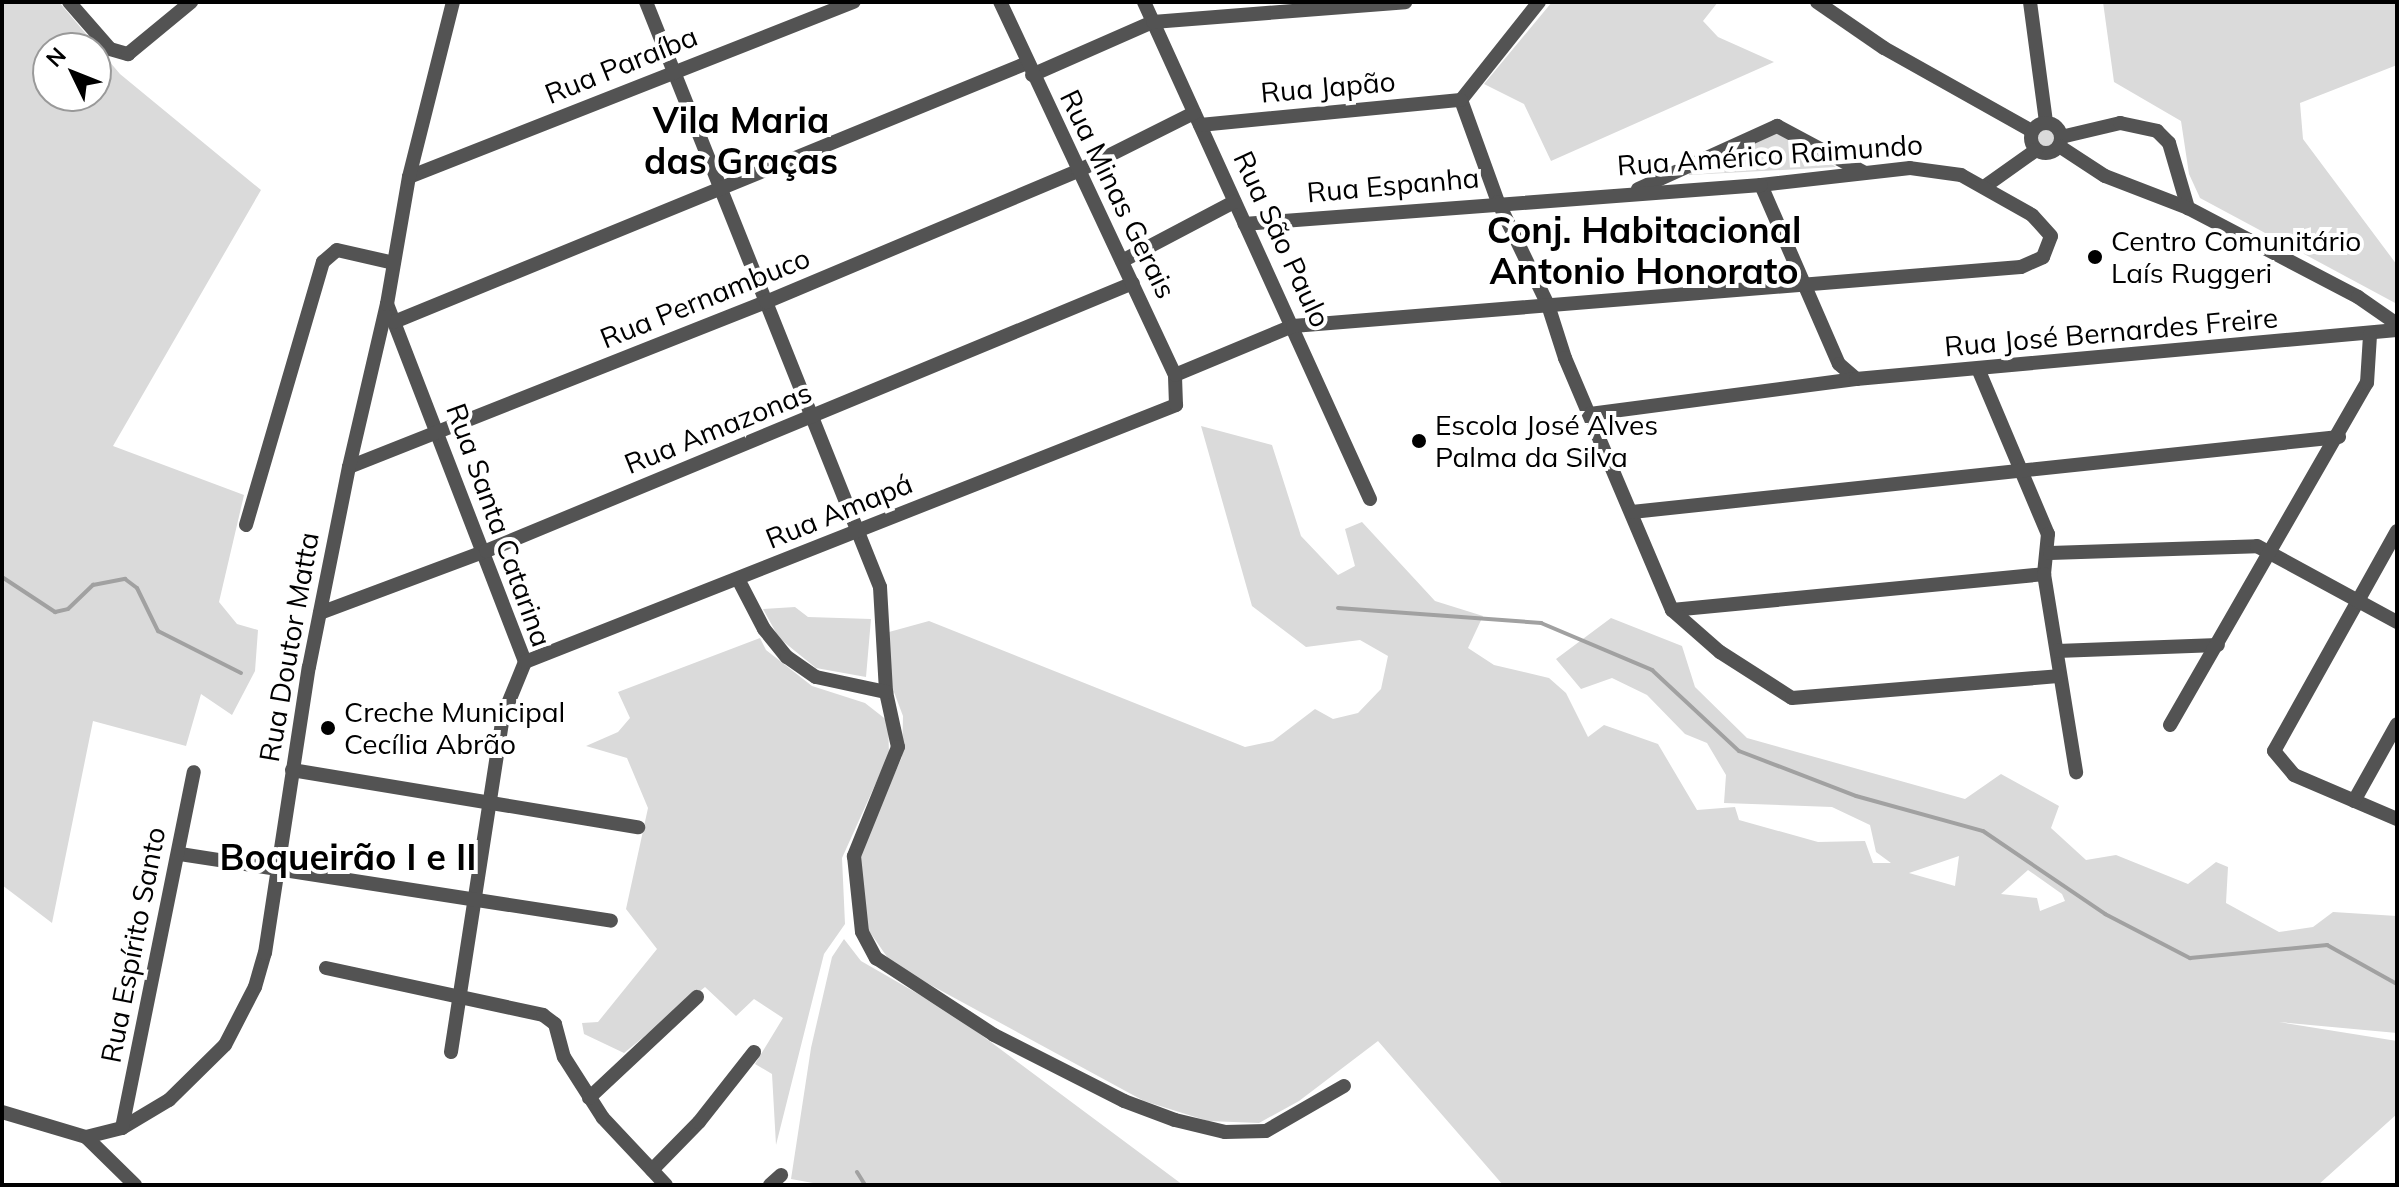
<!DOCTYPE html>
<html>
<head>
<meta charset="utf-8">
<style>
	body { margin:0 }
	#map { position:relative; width:2399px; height:1187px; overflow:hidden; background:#fff; font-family:Mulish,sans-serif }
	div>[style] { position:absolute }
	.green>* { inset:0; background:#dadada }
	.round { border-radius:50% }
	.stream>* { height:4px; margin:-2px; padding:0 2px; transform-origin:2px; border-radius:2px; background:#a1a1a1 }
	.minor>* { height:14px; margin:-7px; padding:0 7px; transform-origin:7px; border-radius:7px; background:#535353 }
	.minor>.ring { margin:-7px; padding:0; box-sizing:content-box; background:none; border:14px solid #535353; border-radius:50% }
	.dots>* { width:22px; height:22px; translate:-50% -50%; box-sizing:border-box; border:4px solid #fff; border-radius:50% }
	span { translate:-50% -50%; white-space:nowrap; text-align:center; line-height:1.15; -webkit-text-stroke:8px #fff; paint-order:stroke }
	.street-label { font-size:28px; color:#000 }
	.poi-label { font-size:28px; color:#000 }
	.left { translate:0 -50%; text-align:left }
	.district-label { font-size:36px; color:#000; font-weight:700 }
	.frame { position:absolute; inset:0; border:4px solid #000; pointer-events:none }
	.north { position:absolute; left:32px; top:32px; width:80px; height:80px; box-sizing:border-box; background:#fff; border:2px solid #999; border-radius:50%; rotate:313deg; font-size:22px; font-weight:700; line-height:32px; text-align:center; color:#000 }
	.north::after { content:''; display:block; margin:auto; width:28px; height:36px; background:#000; clip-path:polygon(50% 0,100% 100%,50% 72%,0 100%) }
</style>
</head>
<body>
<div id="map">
	<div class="green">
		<i style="clip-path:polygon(evenodd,2px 2px,59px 2px,120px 74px,261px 190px,113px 446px,244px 495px,219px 602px,237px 624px,258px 630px,255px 671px,232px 715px,201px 694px,186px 746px,93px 721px,52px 923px,2px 885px,2px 2px,96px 48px,96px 96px,48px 96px,48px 48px,96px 48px)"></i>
		<i style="clip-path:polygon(1552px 2px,1718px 2px,1703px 21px,1718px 37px,1774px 62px,1551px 161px,1524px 104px,1484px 84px)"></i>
		<i style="clip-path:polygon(2103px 2px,2397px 2px,2397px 65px,2300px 103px,2303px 139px,2397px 265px,2397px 304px,2200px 198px,2189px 174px,2181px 121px,2114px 82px)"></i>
		<i class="round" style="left:2036px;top:126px;width:20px;height:20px"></i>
		<i style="clip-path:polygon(1781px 130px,1836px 167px,1689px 175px,1688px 170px)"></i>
		<i style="clip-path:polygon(evenodd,1201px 426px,1272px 445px,1301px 536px,1338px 575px,1355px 566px,1345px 529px,1362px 522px,1435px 601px,1483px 616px,1468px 648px,1494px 665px,1549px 678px,1566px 693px,1588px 737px,1604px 725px,1658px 744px,1697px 810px,1735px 807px,1739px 820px,1818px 842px,1865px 841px,1873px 863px,1891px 863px,1876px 852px,1870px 825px,1832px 807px,1724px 803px,1726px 775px,1707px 743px,1685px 734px,1647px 695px,1612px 678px,1581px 689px,1556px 659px,1611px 618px,1682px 646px,1695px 687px,1747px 738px,1965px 799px,2001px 774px,2059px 806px,2051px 828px,2086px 860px,2116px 855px,2188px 884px,2216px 862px,2228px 867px,2226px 903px,2279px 932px,2313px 927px,2333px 912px,2397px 916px,2397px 1033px,2279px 1022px,2397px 1041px,2397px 1114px,2318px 1185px,1503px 1185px,1378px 1041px,1299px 1101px,1259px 1123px,1208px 1121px,1144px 1101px,892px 964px,867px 928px,855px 861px,902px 757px,903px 716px,889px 679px,889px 632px,929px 621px,1245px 747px,1273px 741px,1315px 709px,1333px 719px,1358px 713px,1381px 689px,1388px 656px,1360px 640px,1306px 647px,1252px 606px,1201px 426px,1959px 856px,1955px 886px,1909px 873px,1959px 856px,1201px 426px,2028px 870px,2062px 894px,2065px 901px,2040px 911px,2037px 898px,2001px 894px,2028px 870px)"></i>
		<i style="clip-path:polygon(795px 607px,808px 617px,871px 619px,866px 677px,816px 668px,779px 638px,763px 609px)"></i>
		<i style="clip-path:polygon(760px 638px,766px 650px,812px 686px,865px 703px,888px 721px,889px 754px,842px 858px,845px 924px,824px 954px,776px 1145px,772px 1074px,755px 1064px,783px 1018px,754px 999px,736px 1016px,705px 987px,624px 1053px,584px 1034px,582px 1023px,598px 1022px,657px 949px,626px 909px,648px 808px,627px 758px,586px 746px,618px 732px,630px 718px,618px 692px)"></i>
		<i style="clip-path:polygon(844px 939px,861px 961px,953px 1014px,1183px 1185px,824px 1185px,791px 1179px,811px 1048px,832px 957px)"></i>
	</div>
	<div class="stream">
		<i style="left:2px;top:577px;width:64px;rotate:33.4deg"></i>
		<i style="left:55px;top:612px;width:13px;rotate:-13deg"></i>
		<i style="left:68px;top:609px;width:35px;rotate:-44deg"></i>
		<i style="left:93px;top:585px;width:33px;rotate:-11deg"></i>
		<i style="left:125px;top:579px;width:15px;rotate:37deg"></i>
		<i style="left:137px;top:588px;width:48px;rotate:64deg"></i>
		<i style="left:158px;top:631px;width:93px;rotate:26.8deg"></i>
		<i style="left:1338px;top:608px;width:204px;rotate:4.2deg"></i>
		<i style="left:1541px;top:623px;width:121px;rotate:22.9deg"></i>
		<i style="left:1652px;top:670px;width:119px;rotate:43deg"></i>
		<i style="left:1739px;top:751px;width:125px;rotate:21deg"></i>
		<i style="left:1856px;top:796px;width:132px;rotate:15.4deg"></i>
		<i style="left:1983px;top:831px;width:148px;rotate:34.2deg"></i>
		<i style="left:2105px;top:914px;width:96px;rotate:27.4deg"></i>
		<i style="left:2190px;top:958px;width:138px;rotate:-5.4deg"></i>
		<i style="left:2327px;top:945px;width:80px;rotate:29.1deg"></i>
		<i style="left:857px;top:1172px;width:15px;rotate:58deg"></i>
	</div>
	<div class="minor">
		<i style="left:69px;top:2px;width:62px;rotate:48.9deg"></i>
		<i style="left:110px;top:49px;width:19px;rotate:16deg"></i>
		<i style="left:128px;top:54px;width:82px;rotate:-39.5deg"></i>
		<i style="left:646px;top:2px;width:630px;rotate:68.2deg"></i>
		<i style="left:880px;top:587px;width:105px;rotate:86.7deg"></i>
		<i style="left:886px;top:692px;width:56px;rotate:77.7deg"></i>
		<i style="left:898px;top:747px;width:118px;rotate:112deg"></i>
		<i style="left:854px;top:856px;width:76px;rotate:84deg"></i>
		<i style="left:862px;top:932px;width:30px;rotate:62deg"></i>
		<i style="left:876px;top:958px;width:141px;rotate:33.1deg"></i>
		<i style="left:994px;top:1035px;width:146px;rotate:26.9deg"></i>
		<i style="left:1124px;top:1101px;width:54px;rotate:20.4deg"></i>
		<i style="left:1175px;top:1120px;width:51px;rotate:13.5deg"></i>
		<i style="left:1225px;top:1132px;width:41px;rotate:-1.4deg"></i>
		<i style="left:1266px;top:1131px;width:90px;rotate:-30deg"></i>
		<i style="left:1144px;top:2px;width:546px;rotate:65.55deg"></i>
		<i style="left:1817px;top:2px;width:81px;rotate:34.5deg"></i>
		<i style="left:1884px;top:48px;width:170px;rotate:29.3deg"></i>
		<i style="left:2030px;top:2px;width:121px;rotate:82.4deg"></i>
		<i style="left:1032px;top:75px;width:132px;rotate:-23.7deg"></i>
		<i style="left:1153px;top:22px;width:253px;rotate:-4.5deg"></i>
		<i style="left:1461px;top:100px;width:109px;rotate:70.1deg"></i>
		<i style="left:1498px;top:202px;width:114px;rotate:64.1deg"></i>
		<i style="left:1548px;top:305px;width:56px;rotate:72.2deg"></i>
		<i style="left:1565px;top:358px;width:274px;rotate:67deg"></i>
		<i style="left:1672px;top:610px;width:374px;rotate:-5.5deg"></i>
		<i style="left:1461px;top:100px;width:125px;rotate:-51.5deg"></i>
		<i class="ring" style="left:2031px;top:123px;width:16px;height:16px"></i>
		<i style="left:1200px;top:125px;width:262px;rotate:-5.5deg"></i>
		<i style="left:2061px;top:137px;width:61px;rotate:-13.3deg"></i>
		<i style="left:2120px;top:123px;width:38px;rotate:12deg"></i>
		<i style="left:2157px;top:131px;width:17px;rotate:45deg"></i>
		<i style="left:2169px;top:143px;width:68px;rotate:73.7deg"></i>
		<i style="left:2188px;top:208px;width:192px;rotate:27.6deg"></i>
		<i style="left:2358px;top:297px;width:47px;rotate:34.7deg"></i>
		<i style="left:2059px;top:146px;width:55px;rotate:33.1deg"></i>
		<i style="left:2105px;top:176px;width:89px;rotate:21.1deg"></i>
		<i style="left:409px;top:177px;width:478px;rotate:-21.5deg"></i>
		<i style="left:1761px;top:185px;width:195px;rotate:66.5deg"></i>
		<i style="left:1839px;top:364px;width:23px;rotate:41deg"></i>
		<i style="left:1984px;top:187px;width:64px;rotate:-35.4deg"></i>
		<i style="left:1638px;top:189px;width:153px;rotate:-24.4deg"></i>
		<i style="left:1777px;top:126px;width:98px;rotate:28.1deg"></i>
		<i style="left:1122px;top:261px;width:127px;rotate:-27.8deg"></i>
		<i style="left:387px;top:304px;width:384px;rotate:68.9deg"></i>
		<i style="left:525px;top:662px;width:58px;rotate:112.2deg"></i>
		<i style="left:503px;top:716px;width:340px;rotate:98.8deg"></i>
		<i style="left:394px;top:322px;width:684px;rotate:-22.25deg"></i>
		<i style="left:1979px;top:371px;width:177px;rotate:67.1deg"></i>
		<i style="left:2048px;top:534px;width:40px;rotate:95.7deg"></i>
		<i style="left:2044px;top:574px;width:201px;rotate:80.8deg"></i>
		<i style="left:1175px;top:375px;width:128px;rotate:-22.6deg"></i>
		<i style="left:1293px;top:326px;width:730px;rotate:-4.63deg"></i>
		<i style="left:2021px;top:267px;width:24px;rotate:-24deg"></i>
		<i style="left:2043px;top:257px;width:22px;rotate:-69deg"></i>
		<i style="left:2051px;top:236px;width:28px;rotate:-132deg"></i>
		<i style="left:2032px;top:215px;width:81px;rotate:-150.6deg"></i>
		<i style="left:1961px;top:175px;width:51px;rotate:-172.2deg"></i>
		<i style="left:1910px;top:168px;width:150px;rotate:173.5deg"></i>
		<i style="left:1761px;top:185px;width:518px;rotate:175.69deg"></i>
		<i style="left:1590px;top:414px;width:268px;rotate:-7.5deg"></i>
		<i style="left:1856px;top:379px;width:543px;rotate:-5.18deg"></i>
		<i style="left:349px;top:467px;width:448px;rotate:-21.6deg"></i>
		<i style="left:766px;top:302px;width:338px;rotate:-22.8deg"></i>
		<i style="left:1078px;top:171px;width:130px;rotate:-26.6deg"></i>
		<i style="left:1632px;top:512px;width:711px;rotate:-6.06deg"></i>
		<i style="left:246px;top:525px;width:274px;rotate:-73.7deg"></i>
		<i style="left:323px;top:262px;width:18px;rotate:-41deg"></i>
		<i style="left:337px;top:250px;width:58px;rotate:12.8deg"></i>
		<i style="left:2397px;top:531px;width:252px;rotate:119.2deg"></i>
		<i style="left:2274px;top:751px;width:31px;rotate:50deg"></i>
		<i style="left:2294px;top:775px;width:112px;rotate:23.1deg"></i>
		<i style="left:2050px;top:553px;width:207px;rotate:-1.9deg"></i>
		<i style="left:2257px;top:546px;width:159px;rotate:28.5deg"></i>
		<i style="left:738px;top:579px;width:56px;rotate:62.5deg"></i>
		<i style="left:764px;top:629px;width:36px;rotate:51deg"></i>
		<i style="left:787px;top:657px;width:35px;rotate:35deg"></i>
		<i style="left:816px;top:677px;width:72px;rotate:12.1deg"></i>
		<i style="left:1672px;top:610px;width:64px;rotate:41.2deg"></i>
		<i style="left:1720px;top:652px;width:85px;rotate:32.6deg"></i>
		<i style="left:1792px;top:698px;width:267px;rotate:-4.7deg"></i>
		<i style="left:320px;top:613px;width:177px;rotate:-20.5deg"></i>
		<i style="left:486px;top:551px;width:700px;rotate:-22.5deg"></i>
		<i style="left:2057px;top:651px;width:161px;rotate:-2.1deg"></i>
		<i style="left:525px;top:662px;width:700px;rotate:-21.54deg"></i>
		<i style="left:1176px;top:405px;width:30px;rotate:-92deg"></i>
		<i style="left:1175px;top:375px;width:412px;rotate:-115.1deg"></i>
		<i style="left:2170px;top:725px;width:395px;rotate:-60.1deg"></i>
		<i style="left:2367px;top:383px;width:48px;rotate:-86.4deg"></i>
		<i style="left:292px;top:770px;width:351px;rotate:9.4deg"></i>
		<i style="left:2354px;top:801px;width:88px;rotate:-60.8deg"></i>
		<i style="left:180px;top:854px;width:436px;rotate:8.8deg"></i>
		<i style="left:326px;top:968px;width:222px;rotate:12.2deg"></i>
		<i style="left:543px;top:1015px;width:15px;rotate:37deg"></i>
		<i style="left:555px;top:1024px;width:34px;rotate:75deg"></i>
		<i style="left:564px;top:1057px;width:72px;rotate:57.4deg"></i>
		<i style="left:603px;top:1118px;width:92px;rotate:46.8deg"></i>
		<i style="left:589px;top:1098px;width:148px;rotate:-43.1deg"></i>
		<i style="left:2px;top:1112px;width:88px;rotate:16.6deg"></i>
		<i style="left:86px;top:1137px;width:37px;rotate:-14deg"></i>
		<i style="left:122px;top:1128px;width:55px;rotate:-30.8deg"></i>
		<i style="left:169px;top:1100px;width:78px;rotate:-44.5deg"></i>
		<i style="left:225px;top:1045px;width:65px;rotate:-62.7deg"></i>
		<i style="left:255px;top:987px;width:35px;rotate:-74deg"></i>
		<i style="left:265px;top:953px;width:289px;rotate:-81.3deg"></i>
		<i style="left:309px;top:667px;width:204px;rotate:-78.7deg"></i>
		<i style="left:349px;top:467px;width:167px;rotate:-76.9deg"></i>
		<i style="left:387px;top:304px;width:129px;rotate:-80.2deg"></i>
		<i style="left:409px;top:177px;width:180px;rotate:-75.9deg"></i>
		<i style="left:122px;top:1128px;width:363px;rotate:-78.6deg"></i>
		<i style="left:86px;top:1137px;width:69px;rotate:44.4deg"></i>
		<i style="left:652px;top:1170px;width:67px;rotate:-45.6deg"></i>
		<i style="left:699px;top:1122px;width:89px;rotate:-51.8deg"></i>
		<i style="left:770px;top:1185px;width:15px;rotate:-42deg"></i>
	</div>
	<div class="dots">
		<i style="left:2095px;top:257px;background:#000"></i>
		<i style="left:1419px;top:441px;background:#000"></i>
		<i style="left:328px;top:728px;background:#000"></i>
	</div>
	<div class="street-label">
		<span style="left:621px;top:65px;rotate:-22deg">Rua Paraíba</span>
		<span style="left:1328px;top:87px;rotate:-5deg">Rua Japão</span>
		<span style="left:1770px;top:155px;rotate:-4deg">Rua Américo Raimundo</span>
		<span style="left:1393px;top:185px;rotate:-5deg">Rua Espanha</span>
		<span style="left:1118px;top:194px;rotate:64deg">Rua Minas Gerais</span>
		<span style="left:1282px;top:239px;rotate:65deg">Rua São Paulo</span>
		<span style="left:705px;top:298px;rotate:-22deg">Rua Pernambuco</span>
		<span style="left:2111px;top:332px;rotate:-5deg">Rua José Bernardes Freire</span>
		<span style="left:718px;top:428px;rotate:-22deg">Rua Amazonas</span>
		<span style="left:839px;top:511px;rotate:-22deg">Rua Amapá</span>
		<span style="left:499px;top:525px;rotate:70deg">Rua Santa Catarina</span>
		<span style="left:289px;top:647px;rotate:-80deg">Rua Doutor Matta</span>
		<span style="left:133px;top:945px;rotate:-79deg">Rua Espírito Santo</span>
	</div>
	<div class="poi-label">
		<span class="left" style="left:2111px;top:257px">Centro Comunitário<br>Laís Ruggeri</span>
		<span class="left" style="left:1435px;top:441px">Escola José Alves<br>Palma da Silva</span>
		<span class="left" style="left:344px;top:728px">Creche Municipal<br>Cecília Abrão</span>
	</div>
	<div class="district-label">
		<span style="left:741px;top:140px">Vila Maria<br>das Graças</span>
		<span style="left:1644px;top:250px">Conj. Habitacional<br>Antonio Honorato</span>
		<span style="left:348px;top:857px">Boqueirão I e II</span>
	</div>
	<div class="frame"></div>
	<div class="north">N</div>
</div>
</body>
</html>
